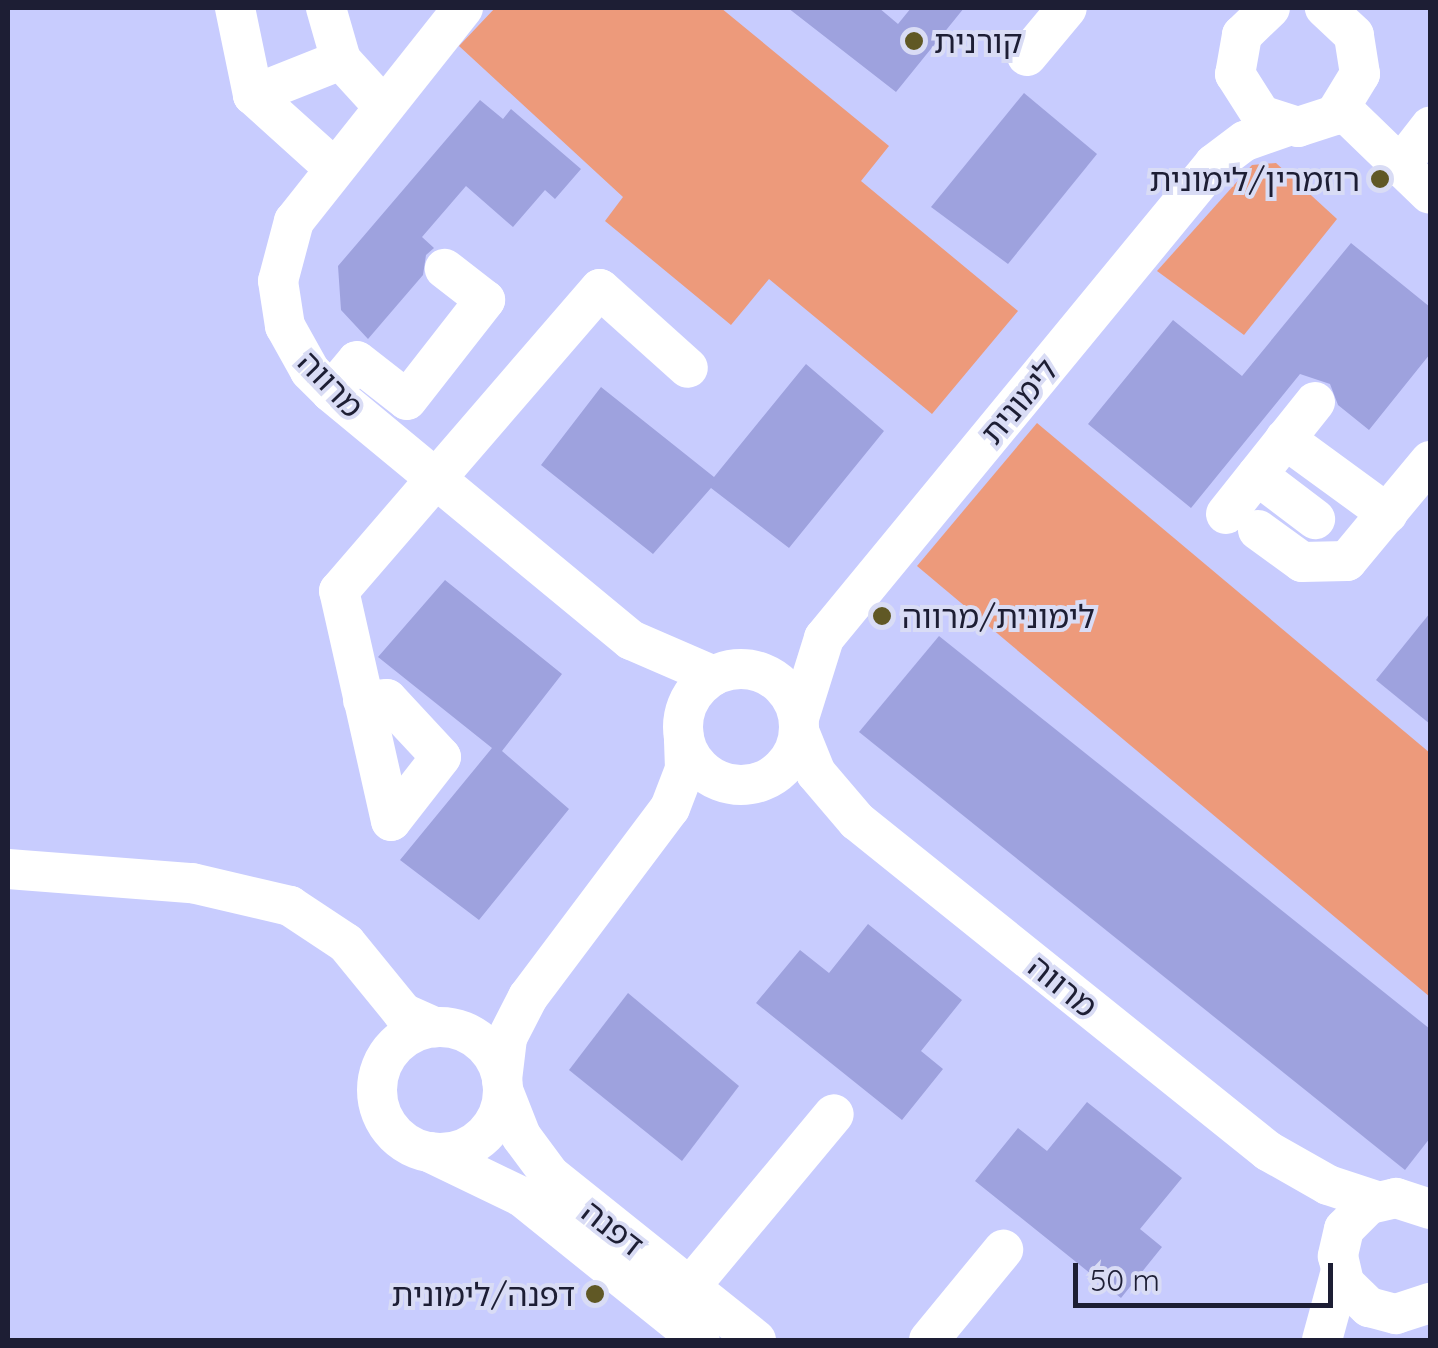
<!DOCTYPE html>
<html>
<head>
<meta charset="utf-8">
<style>
	body { margin:0 }
	#map { position:relative; width:1438px; height:1348px; overflow:hidden; background:#c8ccfe; font-family:Quicksand,"Noto Sans Hebrew",sans-serif }
	div>[style] { position:absolute }
	.green>* { inset:0; background:#ed9a7b }
	.building>* { inset:0; background:#9ea2de }
	.minor>* { height:40px; margin:-20px; padding:0 20px; transform-origin:20px; border-radius:20px; background:#fff }
	.minor>.ring { margin:-20px; padding:0; box-sizing:content-box; background:none; border:40px solid #fff; border-radius:50% }
	.dots>* { width:28px; height:28px; translate:-50% -50%; box-sizing:border-box; border:5px solid #d9dcf5; border-radius:50% }
	span { translate:-50% -50%; white-space:nowrap; text-align:center; line-height:1.15; -webkit-text-stroke:8px #d9dcf5; paint-order:stroke }
	.poi-label { font-size:32px; color:#1d1e34 }
	.left { translate:0 -50%; text-align:left }
	.right { translate:-100% -50%; text-align:right }
	.street-label { font-size:32px; color:#1d1e34 }
	.frame { position:absolute; inset:0; border:10px solid #1d1e34; pointer-events:none }
	.scale { position:absolute; left:1073px; top:1263px; width:260px; height:45px; box-sizing:border-box; border:5px solid #1d1e34; border-top:0; padding-left:12px; font-size:30px; line-height:35px; white-space:nowrap; color:#1d1e34; -webkit-text-stroke:8px #d9dcf5; paint-order:stroke }
</style>
</head>
<body>
<div id="map">
	<div class="green">
		<i style="clip-path:polygon(495px 8px,721px 8px,889px 146px,861px 181px,1018px 311px,932px 414px,769px 279px,731px 325px,605px 221px,623px 197px,459px 46px)"></i>
		<i style="clip-path:polygon(1276px 163px,1337px 219px,1244px 335px,1157px 271px,1252px 165px)"></i>
		<i style="clip-path:polygon(1037px 423px,1430px 753px,1430px 997px,917px 566px)"></i>
	</div>
	<div class="building">
		<i style="clip-path:polygon(788px 8px,879px 8px,898px 24px,911px 8px,964px 8px,896px 92px)"></i>
		<i style="clip-path:polygon(1024px 93px,1097px 154px,1008px 264px,931px 207px)"></i>
		<i style="clip-path:polygon(480px 100px,503px 119px,511px 109px,581px 169px,555px 199px,545px 190px,513px 227px,466px 186px,422px 237px,434px 248px,426px 255px,423px 275px,368px 339px,341px 310px,338px 266px)"></i>
		<i style="clip-path:polygon(1351px 243px,1430px 307px,1430px 354px,1369px 430px,1338px 405px,1330px 384px,1300px 374px,1191px 508px,1088px 424px,1173px 320px,1242px 376px)"></i>
		<i style="clip-path:polygon(806px 364px,884px 431px,789px 548px,711px 488px,653px 554px,541px 465px,601px 387px,714px 477px)"></i>
		<i style="clip-path:polygon(445px 580px,562px 674px,502px 751px,569px 809px,479px 920px,400px 860px,492px 748px,378px 657px)"></i>
		<i style="clip-path:polygon(1430px 613px,1430px 724px,1376px 680px)"></i>
		<i style="clip-path:polygon(939px 636px,1430px 1029px,1430px 1138px,1405px 1170px,859px 732px)"></i>
		<i style="clip-path:polygon(868px 924px,962px 1000px,921px 1051px,943px 1069px,902px 1120px,756px 1003px,800px 950px,829px 973px)"></i>
		<i style="clip-path:polygon(628px 993px,739px 1086px,682px 1161px,569px 1070px)"></i>
		<i style="clip-path:polygon(1087px 1102px,1182px 1178px,1140px 1229px,1162px 1247px,1121px 1298px,975px 1181px,1018px 1128px,1047px 1151px)"></i>
	</div>
	<div class="minor">
		<i style="left:235px;top:8px;width:89px;rotate:78.3deg"></i>
		<i style="left:253px;top:95px;width:108px;rotate:42deg"></i>
		<i style="left:326px;top:8px;width:54px;rotate:73.9deg"></i>
		<i style="left:341px;top:60px;width:62px;rotate:47.6deg"></i>
		<i style="left:463px;top:8px;width:272px;rotate:128.4deg"></i>
		<i style="left:294px;top:221px;width:62px;rotate:104.9deg"></i>
		<i style="left:278px;top:281px;width:46px;rotate:81.2deg"></i>
		<i style="left:285px;top:326px;width:51px;rotate:60.9deg"></i>
		<i style="left:310px;top:371px;width:30px;rotate:45deg"></i>
		<i style="left:331px;top:392px;width:389px;rotate:39.6deg"></i>
		<i style="left:631px;top:640px;width:90px;rotate:23.4deg"></i>
		<i style="left:1270px;top:8px;width:39px;rotate:136deg"></i>
		<i style="left:1242px;top:35px;width:40px;rotate:100deg"></i>
		<i style="left:1235px;top:74px;width:49px;rotate:57.6deg"></i>
		<i style="left:1261px;top:115px;width:39px;rotate:18deg"></i>
		<i style="left:1298px;top:127px;width:39px;rotate:-18deg"></i>
		<i style="left:1335px;top:115px;width:48px;rotate:-58.6deg"></i>
		<i style="left:1360px;top:74px;width:39px;rotate:-99deg"></i>
		<i style="left:1354px;top:35px;width:40px;rotate:-137deg"></i>
		<i style="left:1027px;top:56px;width:62px;rotate:-50.2deg"></i>
		<i style="left:253px;top:95px;width:95px;rotate:-21.7deg"></i>
		<i style="left:1342px;top:109px;width:122px;rotate:44deg"></i>
		<i style="left:1399px;top:167px;width:51px;rotate:-52.2deg"></i>
		<i style="left:331px;top:392px;width:40px;rotate:-50deg"></i>
		<i style="left:357px;top:361px;width:63px;rotate:38deg"></i>
		<i style="left:407px;top:400px;width:127px;rotate:-52deg"></i>
		<i style="left:485px;top:300px;width:51px;rotate:-142.2deg"></i>
		<i style="left:1285px;top:439px;width:127px;rotate:36.1deg"></i>
		<i style="left:1257px;top:475px;width:73px;rotate:37.2deg"></i>
		<i style="left:1226px;top:514px;width:143px;rotate:-51.5deg"></i>
		<i style="left:1258px;top:530px;width:54px;rotate:36deg"></i>
		<i style="left:1302px;top:562px;width:45px;rotate:-1.3deg"></i>
		<i style="left:1347px;top:561px;width:130px;rotate:-50.3deg"></i>
		<i class="ring" style="left:683px;top:669px;width:76px;height:76px"></i>
		<i style="left:363px;top:700px;width:24px;rotate:-2deg"></i>
		<i style="left:387px;top:699px;width:79px;rotate:47deg"></i>
		<i style="left:441px;top:757px;width:81px;rotate:128deg"></i>
		<i style="left:799px;top:718px;width:84px;rotate:-72.6deg"></i>
		<i style="left:824px;top:638px;width:614px;rotate:-50.55deg"></i>
		<i style="left:1214px;top:164px;width:39px;rotate:-37deg"></i>
		<i style="left:1245px;top:141px;width:46px;rotate:-19.2deg"></i>
		<i style="left:799px;top:731px;width:45px;rotate:68deg"></i>
		<i style="left:816px;top:773px;width:63px;rotate:49.5deg"></i>
		<i style="left:857px;top:821px;width:527px;rotate:38.76deg"></i>
		<i style="left:1268px;top:1151px;width:69px;rotate:29.5deg"></i>
		<i style="left:1328px;top:1185px;width:52px;rotate:18.1deg"></i>
		<i style="left:391px;top:821px;width:236px;rotate:-102.7deg"></i>
		<i style="left:339px;top:591px;width:399px;rotate:-49.2deg"></i>
		<i style="left:600px;top:289px;width:118px;rotate:41.9deg"></i>
		<i style="left:8px;top:869px;width:185px;rotate:4.4deg"></i>
		<i style="left:192px;top:883px;width:101px;rotate:13.2deg"></i>
		<i style="left:290px;top:906px;width:67px;rotate:33.5deg"></i>
		<i style="left:346px;top:943px;width:90px;rotate:50.8deg"></i>
		<i style="left:403px;top:1013px;width:35px;rotate:24deg"></i>
		<i class="ring" style="left:377px;top:1027px;width:86px;height:86px"></i>
		<i style="left:502px;top:1080px;width:42px;rotate:-83.2deg"></i>
		<i style="left:507px;top:1038px;width:46px;rotate:-62.9deg"></i>
		<i style="left:528px;top:997px;width:236px;rotate:-53.1deg"></i>
		<i style="left:670px;top:808px;width:42px;rotate:-69deg"></i>
		<i style="left:685px;top:769px;width:32px;rotate:-92deg"></i>
		<i style="left:503px;top:1090px;width:49px;rotate:68.6deg"></i>
		<i style="left:521px;top:1136px;width:49px;rotate:53.4deg"></i>
		<i style="left:550px;top:1175px;width:264px;rotate:38.7deg"></i>
		<i style="left:429px;top:1152px;width:103px;rotate:25.8deg"></i>
		<i style="left:522px;top:1197px;width:228px;rotate:38.8deg"></i>
		<i style="left:1430px;top:1209px;width:36px;rotate:-162deg"></i>
		<i style="left:1396px;top:1198px;width:28px;rotate:167deg"></i>
		<i style="left:1369px;top:1204px;width:35px;rotate:135deg"></i>
		<i style="left:1344px;top:1229px;width:28px;rotate:103deg"></i>
		<i style="left:1338px;top:1256px;width:28px;rotate:77deg"></i>
		<i style="left:1344px;top:1283px;width:35px;rotate:44deg"></i>
		<i style="left:1369px;top:1307px;width:28px;rotate:15deg"></i>
		<i style="left:1396px;top:1314px;width:36px;rotate:-18deg"></i>
		<i style="left:689px;top:1288px;width:226px;rotate:-50.2deg"></i>
		<i style="left:929px;top:1340px;width:117px;rotate:-50.6deg"></i>
		<i style="left:1322px;top:1340px;width:68px;rotate:-74.7deg"></i>
	</div>
	<div class="dots">
		<i style="left:914px;top:41px;background:#605825"></i>
		<i style="left:1380px;top:179px;background:#605825"></i>
		<i style="left:882px;top:616px;background:#605825"></i>
		<i style="left:595px;top:1294px;background:#605825"></i>
	</div>
	<div class="poi-label">
		<span class="left" style="left:934px;top:41px">קורנית</span>
		<span class="right" style="left:1360px;top:179px">רוזמרין/לימונית</span>
		<span class="left" style="left:902px;top:616px">לימונית/מרווה</span>
		<span class="right" style="left:575px;top:1294px">דפנה/לימונית</span>
	</div>
	<div class="street-label">
		<span style="left:331px;top:384px;rotate:46deg">מרווה</span>
		<span style="left:1019px;top:401px;rotate:-50deg">לימונית</span>
		<span style="left:1063px;top:986px;rotate:39deg">מרווה</span>
		<span style="left:613px;top:1228px;rotate:38deg">דפנה</span>
	</div>
	<div class="frame"></div>
	<div class="scale">50 m</div>
</div>
</body>
</html>
